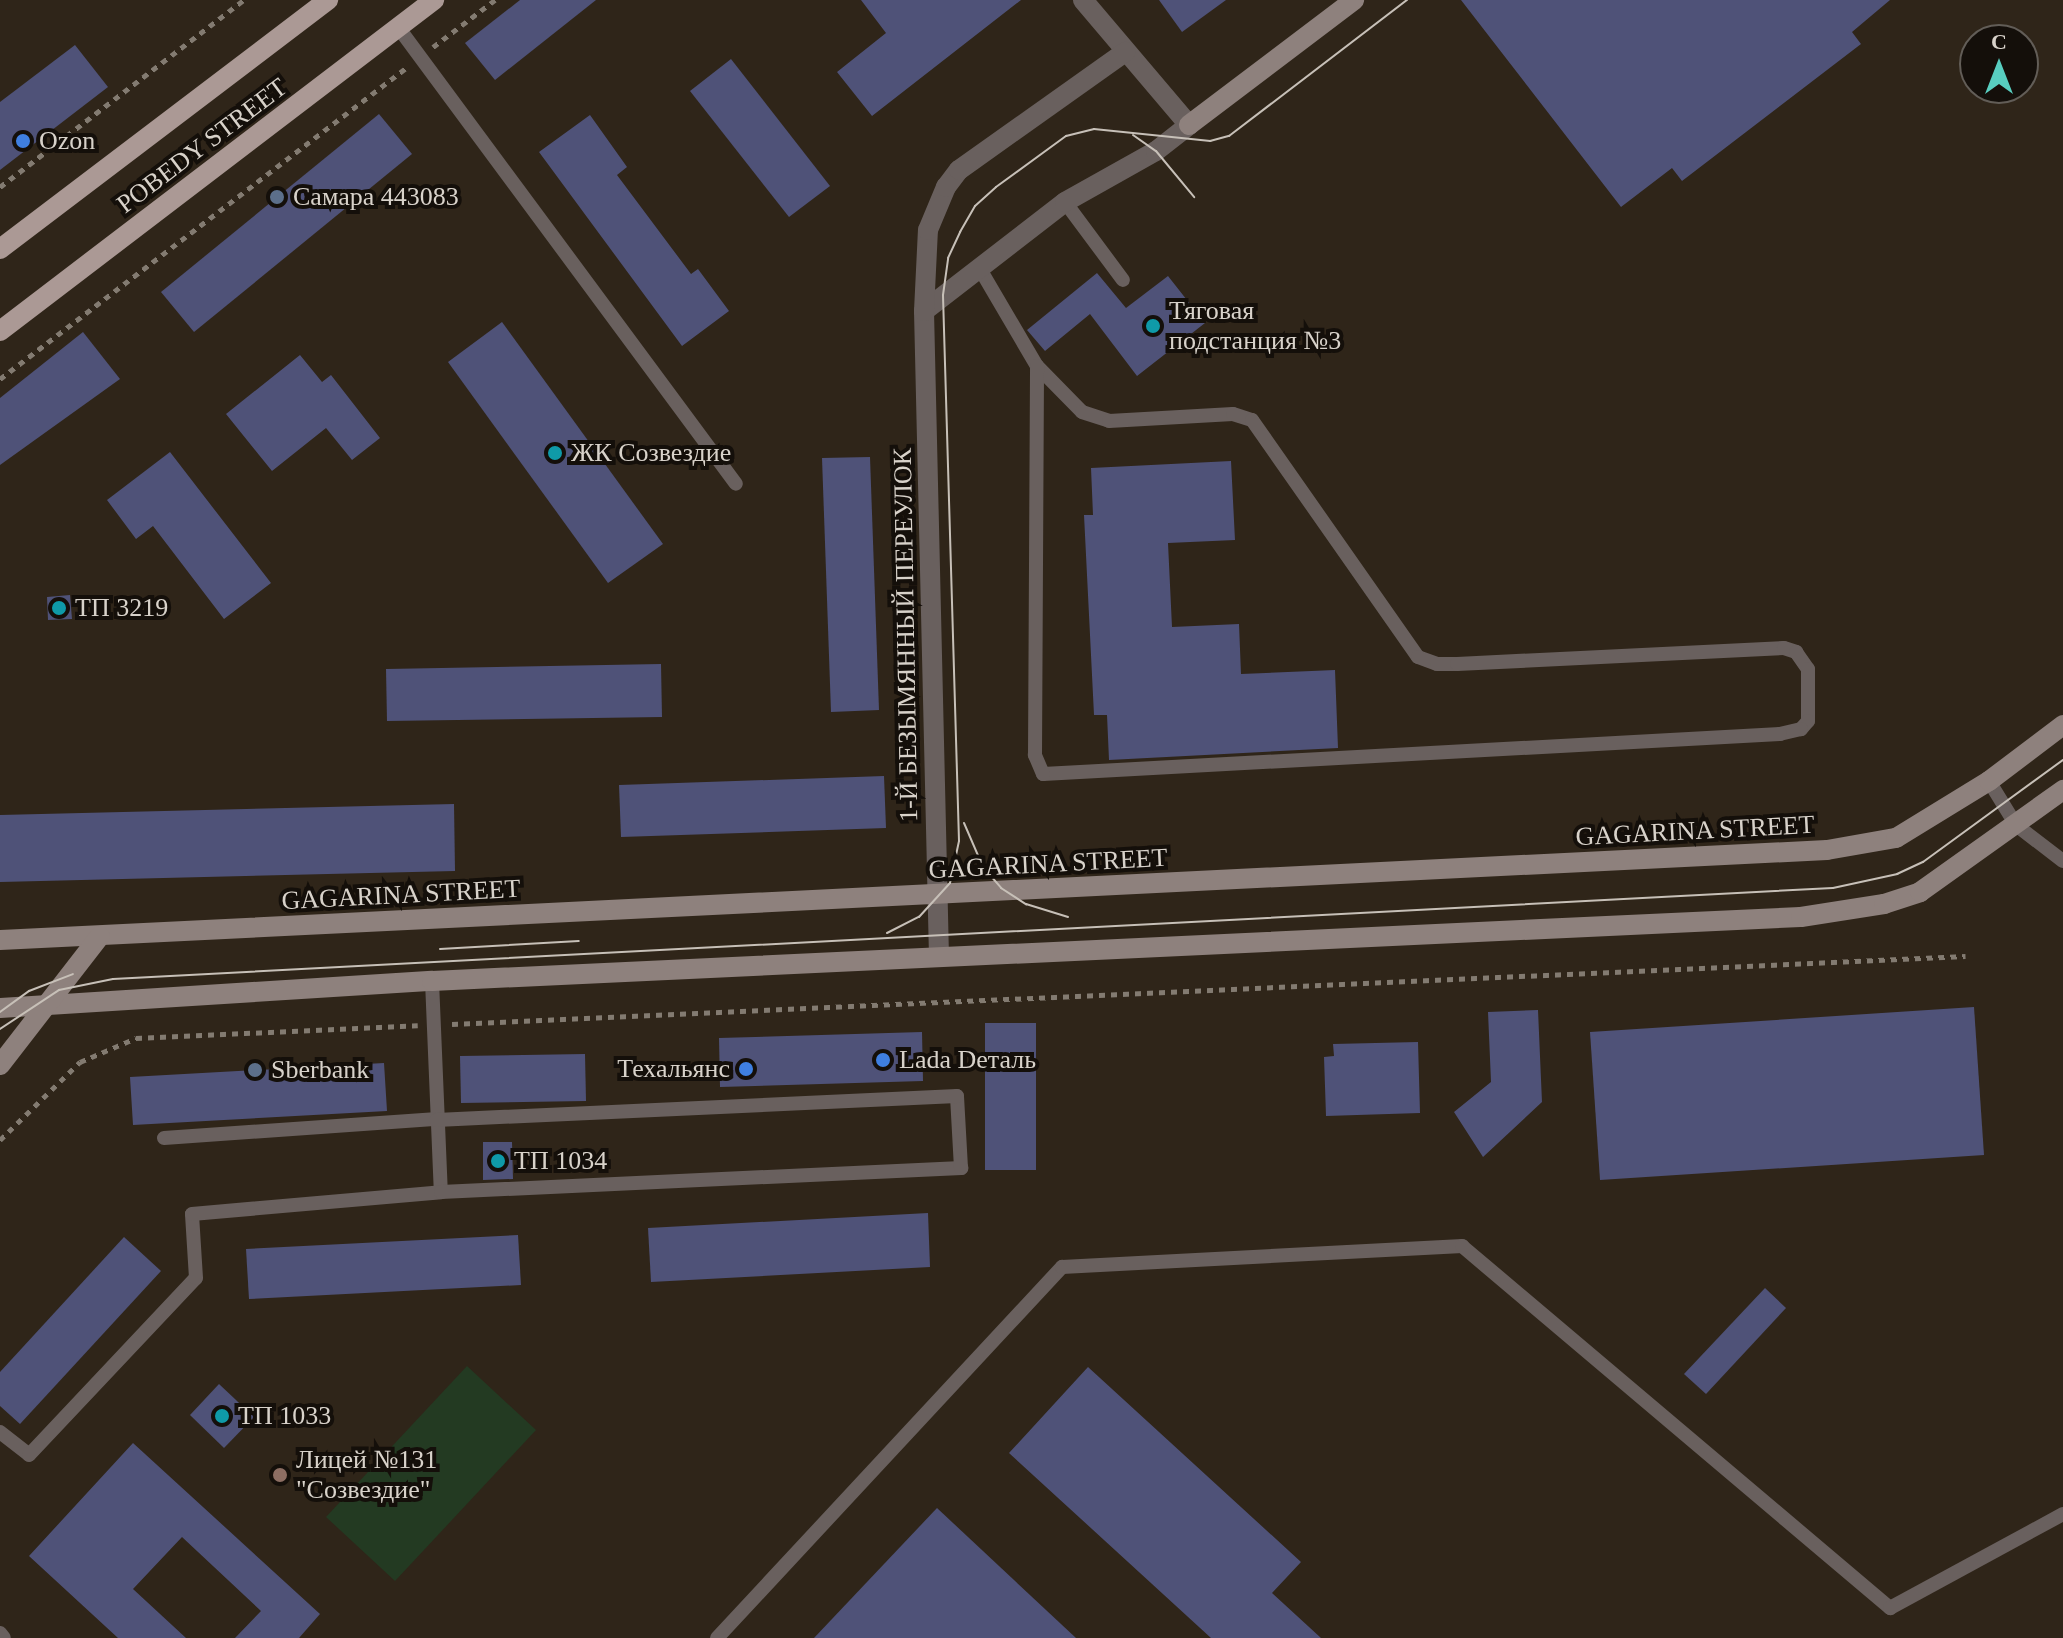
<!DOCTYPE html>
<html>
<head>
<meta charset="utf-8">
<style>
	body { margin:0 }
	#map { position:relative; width:2063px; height:1638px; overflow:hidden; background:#2f2519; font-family:Georgia,serif }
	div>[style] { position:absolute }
	.green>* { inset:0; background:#233a22 }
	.building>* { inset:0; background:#4f5278 }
	.path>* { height:5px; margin-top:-2.5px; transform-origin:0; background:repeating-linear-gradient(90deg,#837b71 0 6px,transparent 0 12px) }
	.service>* { height:14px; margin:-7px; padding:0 7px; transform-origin:7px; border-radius:7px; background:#69605e }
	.minor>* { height:20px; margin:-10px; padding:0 10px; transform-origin:10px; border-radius:10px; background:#69605e }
	.secondary>* { height:20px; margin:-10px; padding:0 10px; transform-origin:10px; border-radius:10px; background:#8e817d }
	.primary>* { height:20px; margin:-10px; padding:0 10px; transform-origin:10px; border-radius:10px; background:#ab9995 }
	.tram>* { height:2px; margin:-1px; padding:0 1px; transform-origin:1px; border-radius:1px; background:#c7c0b8 }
	.dots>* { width:22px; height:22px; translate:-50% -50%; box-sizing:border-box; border:4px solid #140f0a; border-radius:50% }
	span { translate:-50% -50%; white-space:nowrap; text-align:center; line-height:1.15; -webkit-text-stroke:8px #140f0a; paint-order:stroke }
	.poi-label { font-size:26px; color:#d8d2ca }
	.left { translate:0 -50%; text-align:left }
	.right { translate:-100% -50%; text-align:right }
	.street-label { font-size:26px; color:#d8d2ca }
	.north { position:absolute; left:1959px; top:24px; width:80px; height:80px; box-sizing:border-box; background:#140f0a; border:2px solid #625d57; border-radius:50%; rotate:0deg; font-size:22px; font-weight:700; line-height:32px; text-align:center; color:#d8d2ca }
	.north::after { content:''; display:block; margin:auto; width:28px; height:36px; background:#58cec0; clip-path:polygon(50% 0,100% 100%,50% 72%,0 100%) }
</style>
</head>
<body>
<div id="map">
	<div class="green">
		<i style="clip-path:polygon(467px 1366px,536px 1430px,395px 1581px,326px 1517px)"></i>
	</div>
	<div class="building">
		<i style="clip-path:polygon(520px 0,596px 0,495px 80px,465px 43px)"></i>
		<i style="clip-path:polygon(861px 0,1021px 0,872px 116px,837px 72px,886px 33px)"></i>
		<i style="clip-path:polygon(1159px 0,1226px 0,1182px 32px)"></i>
		<i style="clip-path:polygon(1461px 0,1890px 0,1852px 32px,1861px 44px,1682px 181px,1672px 168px,1621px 207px)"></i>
		<i style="clip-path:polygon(75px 45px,108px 87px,0 170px,0 102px)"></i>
		<i style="clip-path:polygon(731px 59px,830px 186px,789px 217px,690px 91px)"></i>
		<i style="clip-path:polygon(379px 114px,412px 154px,194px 332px,161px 292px)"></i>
		<i style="clip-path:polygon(590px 115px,627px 167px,617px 175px,691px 274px,698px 269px,729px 311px,682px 346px,539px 152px)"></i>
		<i style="clip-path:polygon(1097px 273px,1126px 308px,1168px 276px,1205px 323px,1137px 376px,1090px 314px,1045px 351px,1027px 330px)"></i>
		<i style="clip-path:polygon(502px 322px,663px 544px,608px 583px,448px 362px)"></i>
		<i style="clip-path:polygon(83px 332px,120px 379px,0 465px,0 398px)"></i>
		<i style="clip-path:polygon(300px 355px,322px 382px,331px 375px,380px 438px,352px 460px,326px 428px,272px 471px,226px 414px)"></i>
		<i style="clip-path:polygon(170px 452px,271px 583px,224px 619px,153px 526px,136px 539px,107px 500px)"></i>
		<i style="clip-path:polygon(870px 457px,879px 710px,831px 712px,822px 458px)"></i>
		<i style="clip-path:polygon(1231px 461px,1235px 540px,1168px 543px,1172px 627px,1239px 624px,1241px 674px,1335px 670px,1338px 748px,1109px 760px,1107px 715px,1094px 715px,1084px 515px,1093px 515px,1091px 468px)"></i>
		<i style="clip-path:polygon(70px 595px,72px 619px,48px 620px,47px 597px)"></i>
		<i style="clip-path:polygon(661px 664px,662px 717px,387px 721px,386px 669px)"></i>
		<i style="clip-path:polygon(884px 776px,886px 828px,621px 837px,619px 785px)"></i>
		<i style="clip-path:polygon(454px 804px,455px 871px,0 882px,0 815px)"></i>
		<i style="clip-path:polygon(1974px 1007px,1984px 1155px,1600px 1180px,1590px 1032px)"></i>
		<i style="clip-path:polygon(1538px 1010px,1542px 1102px,1483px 1157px,1454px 1112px,1491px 1082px,1488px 1012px)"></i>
		<i style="clip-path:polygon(985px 1023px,1036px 1023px,1036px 1170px,985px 1170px)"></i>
		<i style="clip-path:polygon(922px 1032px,923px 1081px,720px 1087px,719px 1038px)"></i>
		<i style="clip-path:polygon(1418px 1042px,1420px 1113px,1326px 1116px,1324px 1057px,1334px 1056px,1333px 1044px)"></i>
		<i style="clip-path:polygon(585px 1054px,586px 1101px,461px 1103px,460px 1056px)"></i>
		<i style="clip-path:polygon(384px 1063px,387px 1111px,133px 1125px,130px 1077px)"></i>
		<i style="clip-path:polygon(483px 1142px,512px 1142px,513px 1179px,483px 1180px)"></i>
		<i style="clip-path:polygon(928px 1213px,930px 1267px,651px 1282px,648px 1228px)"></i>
		<i style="clip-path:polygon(518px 1235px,521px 1285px,249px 1299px,246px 1249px)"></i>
		<i style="clip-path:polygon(124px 1237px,161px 1271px,20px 1424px,0 1406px,0 1372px)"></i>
		<i style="clip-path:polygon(1765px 1288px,1786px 1308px,1706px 1394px,1684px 1374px)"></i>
		<i style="clip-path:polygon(1088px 1367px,1301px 1562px,1272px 1593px,1321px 1638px,1211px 1638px,1009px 1453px)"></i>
		<i style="clip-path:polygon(219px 1384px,254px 1417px,224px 1448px,190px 1415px)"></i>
		<i style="clip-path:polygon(133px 1443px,320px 1614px,299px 1638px,235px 1638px,261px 1611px,182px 1537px,133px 1589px,186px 1638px,118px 1638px,29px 1556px)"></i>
		<i style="clip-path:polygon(937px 1508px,1076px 1638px,814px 1638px)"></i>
	</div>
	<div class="path">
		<i style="left:433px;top:47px;width:78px;rotate:-37.2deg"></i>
		<i style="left:0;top:187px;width:307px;rotate:-37.5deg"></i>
		<i style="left:0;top:379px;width:511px;rotate:-37.45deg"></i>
		<i style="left:452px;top:1024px;width:1515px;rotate:-2.57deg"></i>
		<i style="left:0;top:1140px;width:112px;rotate:-44.3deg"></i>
		<i style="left:80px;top:1062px;width:61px;rotate:-23.2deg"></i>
		<i style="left:136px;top:1038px;width:282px;rotate:-2.6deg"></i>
	</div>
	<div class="service">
		<i style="left:398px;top:27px;width:568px;rotate:53.51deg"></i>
		<i style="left:1065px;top:202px;width:97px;rotate:53.4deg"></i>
		<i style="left:980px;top:269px;width:113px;rotate:59.6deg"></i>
		<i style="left:1037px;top:366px;width:64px;rotate:45.6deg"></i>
		<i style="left:1082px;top:412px;width:28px;rotate:18deg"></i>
		<i style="left:1109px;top:421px;width:124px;rotate:-3.2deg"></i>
		<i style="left:1233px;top:414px;width:20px;rotate:18deg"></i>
		<i style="left:1252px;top:420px;width:289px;rotate:55deg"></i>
		<i style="left:1418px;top:657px;width:20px;rotate:20deg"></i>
		<i style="left:1437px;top:664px;width:20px"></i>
		<i style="left:1457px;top:664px;width:327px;rotate:-2.8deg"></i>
		<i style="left:1784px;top:648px;width:13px;rotate:18deg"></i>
		<i style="left:1796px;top:652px;width:21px;rotate:55deg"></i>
		<i style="left:1808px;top:669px;width:52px;rotate:90deg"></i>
		<i style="left:1808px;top:721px;width:11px;rotate:131deg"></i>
		<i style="left:1801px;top:729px;width:22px;rotate:167deg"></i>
		<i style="left:1780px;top:734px;width:738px;rotate:176.89deg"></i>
		<i style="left:1043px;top:774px;width:21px;rotate:-113deg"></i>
		<i style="left:1035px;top:755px;width:389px;rotate:-89.7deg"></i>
		<i style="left:1989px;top:781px;width:52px;rotate:58.5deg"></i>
		<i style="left:2016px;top:825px;width:59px;rotate:37.5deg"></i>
		<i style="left:432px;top:981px;width:211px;rotate:87.6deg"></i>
		<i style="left:164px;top:1138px;width:274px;rotate:-4deg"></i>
		<i style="left:0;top:1432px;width:37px;rotate:38deg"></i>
		<i style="left:29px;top:1455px;width:243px;rotate:-46.7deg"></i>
		<i style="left:196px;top:1278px;width:64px;rotate:-93.6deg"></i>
		<i style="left:192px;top:1214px;width:250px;rotate:-5deg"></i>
		<i style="left:441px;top:1192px;width:521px;rotate:-2.64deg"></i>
		<i style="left:961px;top:1168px;width:72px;rotate:-93.2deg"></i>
		<i style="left:957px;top:1096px;width:521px;rotate:177.36deg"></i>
		<i style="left:0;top:1633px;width:6px;rotate:51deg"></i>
		<i style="left:717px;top:1638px;width:507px;rotate:-47.08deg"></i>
		<i style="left:1062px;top:1267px;width:401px;rotate:-3deg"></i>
		<i style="left:1462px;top:1246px;width:561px;rotate:40.22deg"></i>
		<i style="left:1890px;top:1608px;width:197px;rotate:-28.5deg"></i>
	</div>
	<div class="minor">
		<i style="left:924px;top:311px;width:178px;rotate:-37.7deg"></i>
		<i style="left:1065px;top:202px;width:104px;rotate:-29.3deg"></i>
		<i style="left:1156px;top:151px;width:42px;rotate:-38.2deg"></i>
		<i style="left:1189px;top:125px;width:164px;rotate:-130.3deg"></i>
		<i style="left:939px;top:957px;width:646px;rotate:-91.33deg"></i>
		<i style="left:924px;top:311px;width:81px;rotate:-87.2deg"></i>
		<i style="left:928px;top:230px;width:47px;rotate:-67.3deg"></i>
		<i style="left:946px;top:187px;width:21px;rotate:-53deg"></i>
		<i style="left:959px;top:170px;width:204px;rotate:-35.4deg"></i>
	</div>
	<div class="secondary">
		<i style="left:1189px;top:125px;width:207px;rotate:-37.1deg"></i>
		<i style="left:0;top:940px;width:1829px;rotate:-2.82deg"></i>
		<i style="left:1827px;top:850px;width:70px;rotate:-9.9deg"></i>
		<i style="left:1896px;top:838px;width:109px;rotate:-31.5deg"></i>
		<i style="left:1989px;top:781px;width:93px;rotate:-37.1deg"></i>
		<i style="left:0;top:1008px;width:433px;rotate:-3.6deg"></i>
		<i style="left:432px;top:981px;width:1370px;rotate:-2.68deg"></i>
		<i style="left:1801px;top:917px;width:84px;rotate:-8.9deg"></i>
		<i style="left:1884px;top:904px;width:38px;rotate:-18deg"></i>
		<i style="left:1920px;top:892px;width:176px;rotate:-35.5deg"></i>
		<i style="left:0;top:1065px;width:163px;rotate:-52.2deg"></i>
	</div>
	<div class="primary">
		<i style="left:0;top:249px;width:412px;rotate:-37.2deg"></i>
		<i style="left:0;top:331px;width:546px;rotate:-37.33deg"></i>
	</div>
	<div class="tram">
		<i style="left:1133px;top:135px;width:28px;rotate:35deg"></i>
		<i style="left:1156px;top:151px;width:60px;rotate:50.4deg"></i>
		<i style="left:964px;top:823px;width:48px;rotate:66.6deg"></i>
		<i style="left:983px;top:867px;width:28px;rotate:49deg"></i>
		<i style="left:1001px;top:888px;width:30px;rotate:33deg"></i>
		<i style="left:1026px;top:904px;width:44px;rotate:17.2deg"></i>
		<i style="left:887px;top:933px;width:36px;rotate:-27deg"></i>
		<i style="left:919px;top:917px;width:46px;rotate:-47.6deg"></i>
		<i style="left:950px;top:883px;width:43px;rotate:-77.9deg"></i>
		<i style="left:959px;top:841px;width:546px;rotate:-91.68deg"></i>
		<i style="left:943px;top:295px;width:37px;rotate:-82deg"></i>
		<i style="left:948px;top:258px;width:29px;rotate:-65deg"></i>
		<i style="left:960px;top:232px;width:30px;rotate:-60deg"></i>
		<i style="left:975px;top:206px;width:28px;rotate:-42deg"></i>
		<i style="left:996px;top:187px;width:87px;rotate:-36.1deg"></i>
		<i style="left:1066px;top:136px;width:29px;rotate:-14deg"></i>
		<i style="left:1094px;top:129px;width:117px;rotate:5.9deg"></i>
		<i style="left:1210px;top:141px;width:20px;rotate:-15deg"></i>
		<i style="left:1229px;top:136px;width:224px;rotate:-37.4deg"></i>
		<i style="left:440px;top:949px;width:139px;rotate:-3.3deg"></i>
		<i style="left:0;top:1012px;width:36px;rotate:-36deg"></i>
		<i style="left:29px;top:991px;width:47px;rotate:-21.1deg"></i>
		<i style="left:0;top:1029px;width:71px;rotate:-33.5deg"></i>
		<i style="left:59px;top:990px;width:55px;rotate:-11.5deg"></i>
		<i style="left:113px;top:979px;width:1722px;rotate:-3.03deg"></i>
		<i style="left:1833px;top:888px;width:66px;rotate:-12.3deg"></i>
		<i style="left:1897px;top:874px;width:29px;rotate:-25deg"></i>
		<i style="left:1923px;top:862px;width:173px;rotate:-36.1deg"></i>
	</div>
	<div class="dots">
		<i style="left:23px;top:141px;background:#3f7fe0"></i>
		<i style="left:277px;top:197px;background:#5c6f8a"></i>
		<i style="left:1153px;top:326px;background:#0f9aa8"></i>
		<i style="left:555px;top:453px;background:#0f9aa8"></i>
		<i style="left:59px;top:608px;background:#0f9aa8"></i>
		<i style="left:883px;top:1060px;background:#3f7fe0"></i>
		<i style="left:746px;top:1069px;background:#3f7fe0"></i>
		<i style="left:255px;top:1070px;background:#5c6f8a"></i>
		<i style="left:498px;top:1161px;background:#0f9aa8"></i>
		<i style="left:222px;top:1416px;background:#0f9aa8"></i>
		<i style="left:280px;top:1475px;background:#8d6e63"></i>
	</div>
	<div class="poi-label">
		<span class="left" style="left:39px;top:141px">Ozon</span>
		<span class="left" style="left:293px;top:197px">Самара 443083</span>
		<span class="left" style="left:1169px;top:326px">Тяговая<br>подстанция №3</span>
		<span class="left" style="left:571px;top:453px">ЖК Созвездие</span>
		<span class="left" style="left:75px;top:608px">ТП 3219</span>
		<span class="left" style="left:899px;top:1060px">Lada Dеталь</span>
		<span class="right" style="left:730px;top:1069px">Техальянс</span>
		<span class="left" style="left:271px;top:1070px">Sberbank</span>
		<span class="left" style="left:514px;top:1161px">ТП 1034</span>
		<span class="left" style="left:238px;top:1416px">ТП 1033</span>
		<span class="left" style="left:296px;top:1475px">Лицей №131<br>"Созвездие"</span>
	</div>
	<div class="street-label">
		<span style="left:202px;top:146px;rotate:-37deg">POBEDY STREET</span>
		<span style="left:906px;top:635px;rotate:-91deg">1-Й БЕЗЫМЯННЫЙ ПЕРЕУЛОК</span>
		<span style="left:1695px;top:831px;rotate:-3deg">GAGARINA STREET</span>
		<span style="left:1048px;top:864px;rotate:-3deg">GAGARINA STREET</span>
		<span style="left:401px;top:895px;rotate:-3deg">GAGARINA STREET</span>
	</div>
	<div class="north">С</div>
</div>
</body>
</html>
